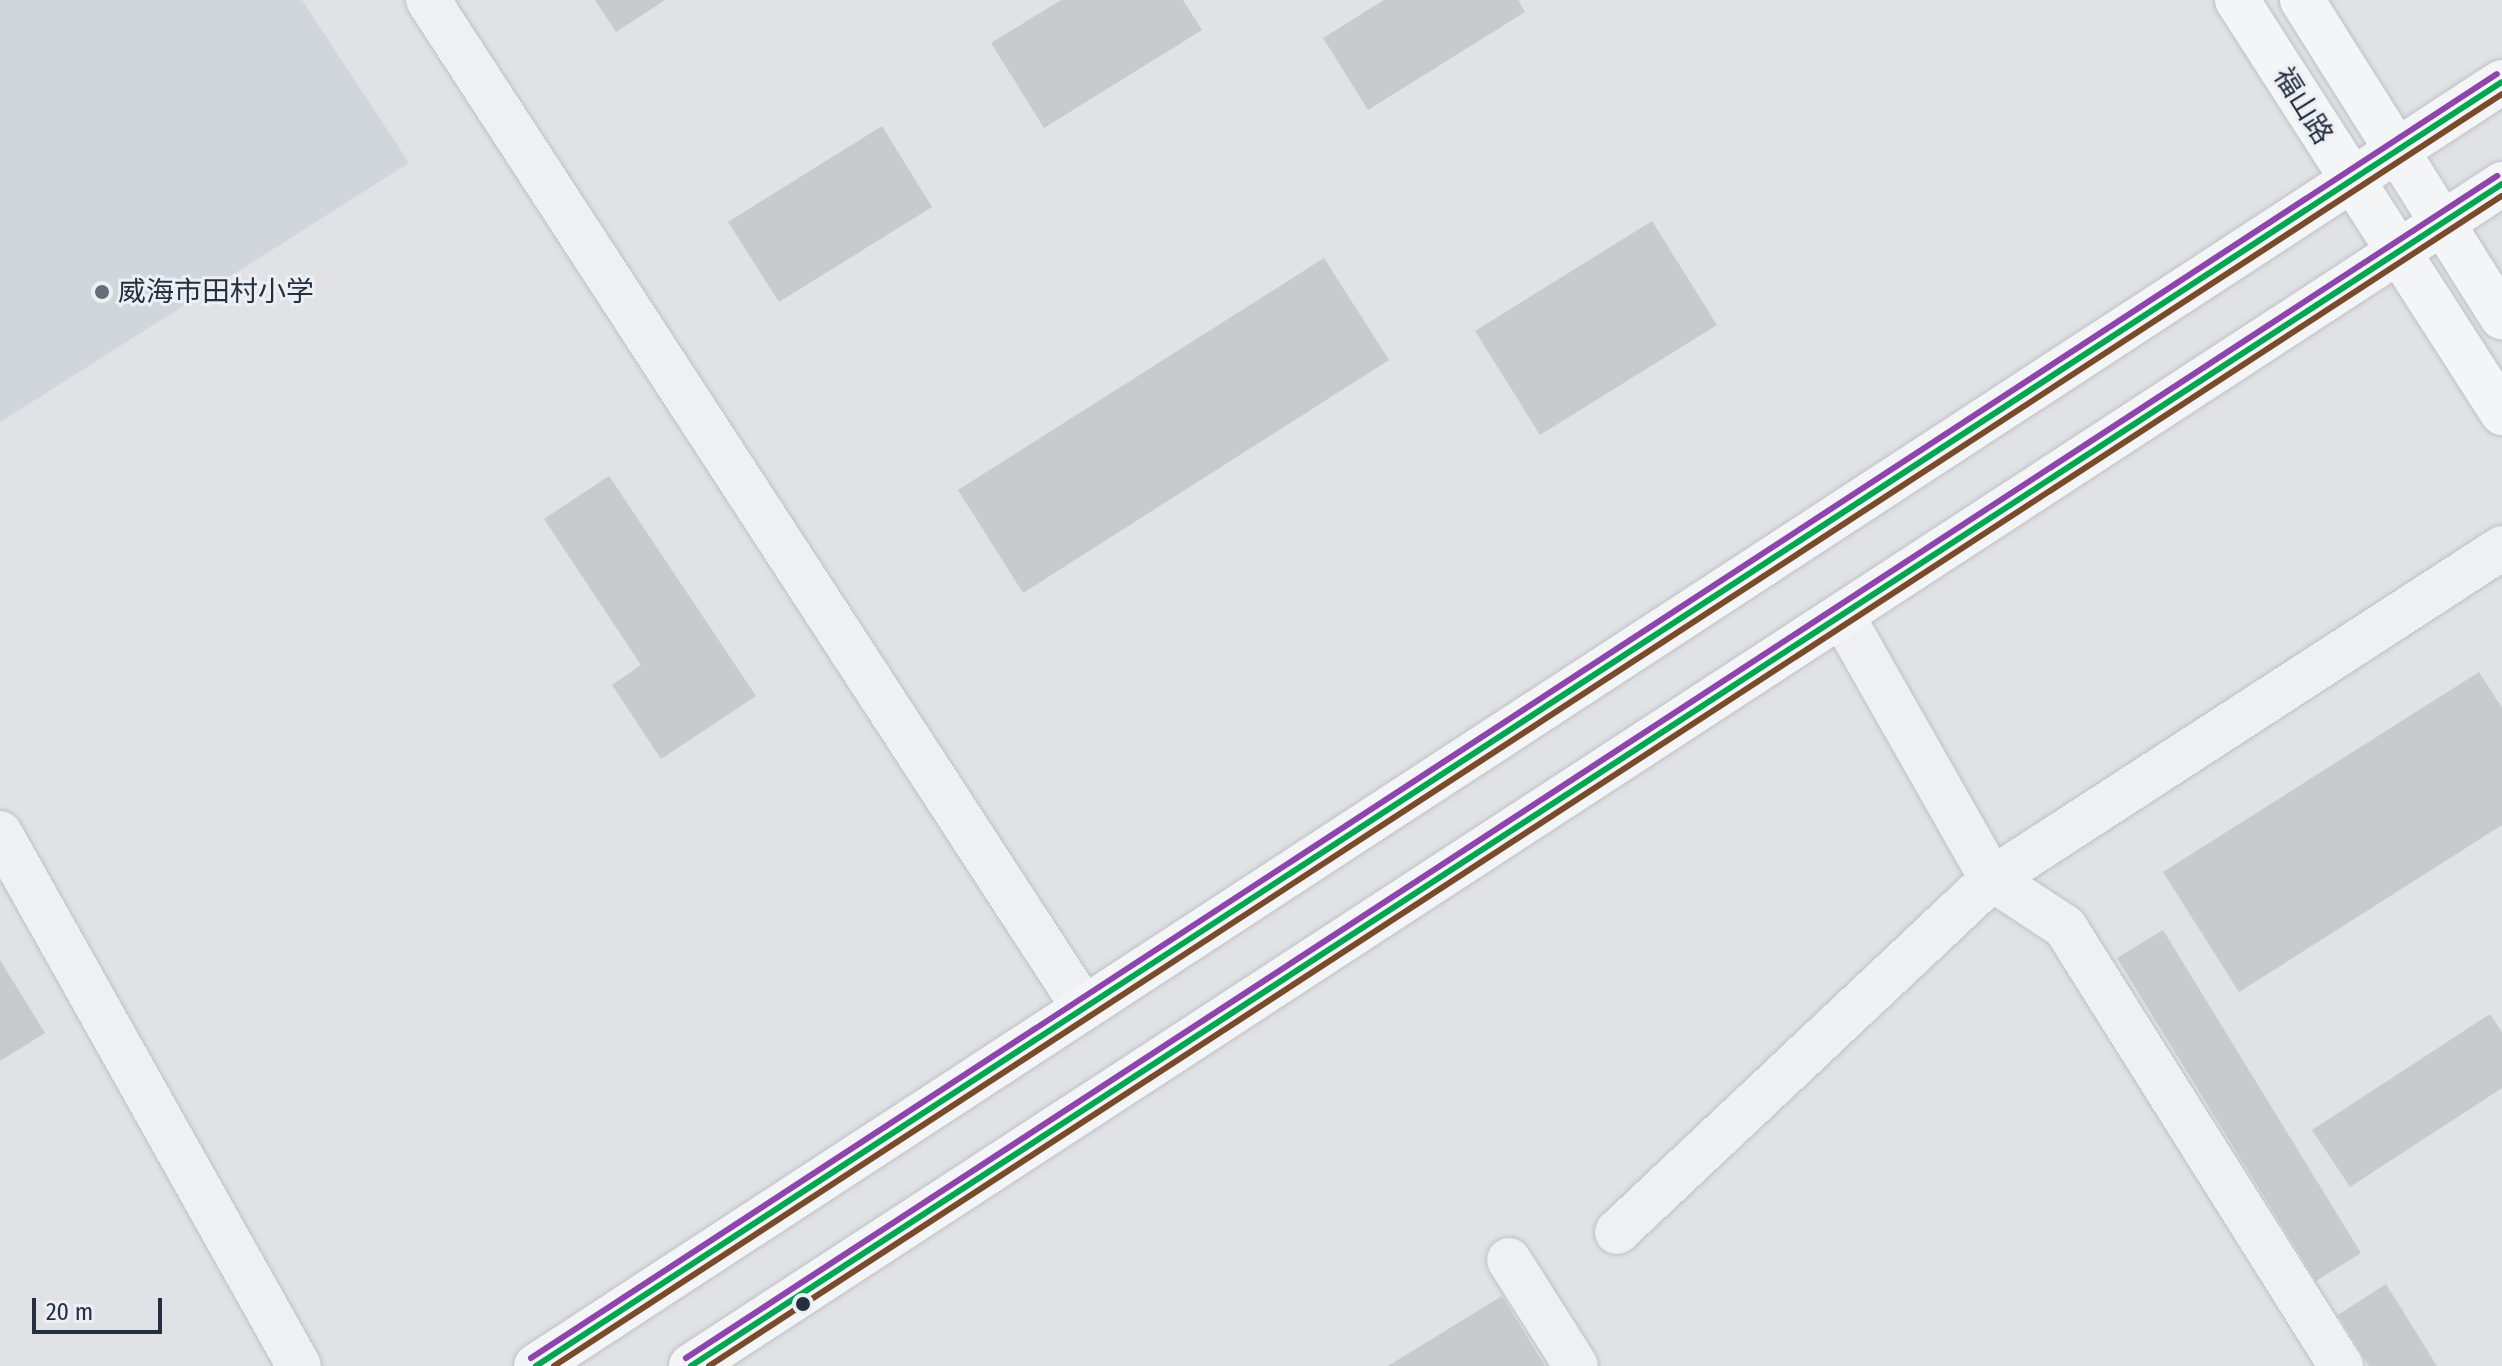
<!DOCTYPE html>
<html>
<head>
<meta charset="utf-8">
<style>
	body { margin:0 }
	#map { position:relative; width:2502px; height:1366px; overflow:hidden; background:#e0e2e5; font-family:"Fira Sans Condensed","Noto Sans SC",sans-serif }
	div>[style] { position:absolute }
	.built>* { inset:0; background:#d1d5dc }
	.building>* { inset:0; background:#c8cacd }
	.roads { filter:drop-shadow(0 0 2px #bec0c3) drop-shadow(0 0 2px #bec0c3) }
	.minor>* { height:44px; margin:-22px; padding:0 22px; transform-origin:22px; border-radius:22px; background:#eff0f2 }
	.major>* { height:44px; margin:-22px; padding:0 22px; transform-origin:22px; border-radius:22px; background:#f4f5f6 }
	.bus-1>* { height:6px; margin:-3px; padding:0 3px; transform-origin:3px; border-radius:3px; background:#00a651 }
	.bus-2>* { height:6px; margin:-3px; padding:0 3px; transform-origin:3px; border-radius:3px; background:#7a4b2a }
	.bus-3>* { height:6px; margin:-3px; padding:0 3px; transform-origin:3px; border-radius:3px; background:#8e44ad }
	.dots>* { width:22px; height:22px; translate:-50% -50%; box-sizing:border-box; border:4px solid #ecf0f5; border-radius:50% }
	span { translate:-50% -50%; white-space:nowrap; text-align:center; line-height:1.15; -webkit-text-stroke:6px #ecf0f5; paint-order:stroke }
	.street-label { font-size:28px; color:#262f3f }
	.poi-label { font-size:28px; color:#262f3f }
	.left { translate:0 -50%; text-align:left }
	.scale { position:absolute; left:32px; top:1298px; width:130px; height:36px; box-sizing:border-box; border:4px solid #262f3f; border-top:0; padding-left:10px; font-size:24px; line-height:28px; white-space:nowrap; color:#262f3f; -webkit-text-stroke:6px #ecf0f5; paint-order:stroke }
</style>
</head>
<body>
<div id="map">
	<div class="built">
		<i style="clip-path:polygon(0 0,302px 0,409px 163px,0 422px)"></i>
	</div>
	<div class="building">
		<i style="clip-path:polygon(595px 0,665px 0,616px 32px)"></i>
		<i style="clip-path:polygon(1061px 0,1183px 0,1202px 30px,1044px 128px,991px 43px)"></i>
		<i style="clip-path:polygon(1384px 0,1518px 0,1525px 12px,1368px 110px,1323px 38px)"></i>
		<i style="clip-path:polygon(882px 126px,932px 207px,779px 302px,728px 222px)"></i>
		<i style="clip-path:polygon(1652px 221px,1717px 325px,1540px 435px,1475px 331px)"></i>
		<i style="clip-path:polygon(1324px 258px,1389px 360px,1023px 593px,958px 490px)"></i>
		<i style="clip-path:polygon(609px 476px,756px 696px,661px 759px,612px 685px,641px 665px,544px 519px)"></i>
		<i style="clip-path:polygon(2479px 672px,2502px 708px,2502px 825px,2239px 992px,2163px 872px)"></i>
		<i style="clip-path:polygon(2163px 930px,2361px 1253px,2316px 1281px,2117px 958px)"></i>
		<i style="clip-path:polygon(0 960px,45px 1033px,0 1061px)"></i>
		<i style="clip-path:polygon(2490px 1014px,2502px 1032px,2502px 1088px,2350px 1187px,2312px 1130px)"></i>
		<i style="clip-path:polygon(2386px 1284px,2437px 1366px,2369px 1366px,2338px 1315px)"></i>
		<i style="clip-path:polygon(1502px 1296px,1545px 1366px,1388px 1366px)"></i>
	</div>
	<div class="roads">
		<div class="minor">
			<i style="left:428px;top:0;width:1199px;rotate:56.95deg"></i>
			<i style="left:1844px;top:619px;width:299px;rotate:60.4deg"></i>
			<i style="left:1992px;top:879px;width:87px;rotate:33.3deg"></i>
			<i style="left:2065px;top:927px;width:519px;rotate:57.84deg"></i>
			<i style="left:0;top:833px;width:611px;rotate:60.71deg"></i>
			<i style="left:1617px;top:1232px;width:515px;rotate:-43.27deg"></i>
			<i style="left:1992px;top:879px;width:608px;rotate:-32.98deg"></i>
			<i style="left:1509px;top:1260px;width:125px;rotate:57.7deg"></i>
		</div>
		<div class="major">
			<i style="left:2237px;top:0;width:491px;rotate:57.3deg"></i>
			<i style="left:2302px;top:0;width:375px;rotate:57.8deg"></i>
			<i style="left:536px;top:1366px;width:2348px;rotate:-33.15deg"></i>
			<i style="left:691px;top:1366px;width:2163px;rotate:-33.13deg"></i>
		</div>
	</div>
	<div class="bus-1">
		<i style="left:536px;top:1366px;width:2348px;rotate:-33.15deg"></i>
		<i style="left:691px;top:1366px;width:2163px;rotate:-33.13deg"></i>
	</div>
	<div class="bus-2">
		<i style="left:554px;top:1366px;width:2327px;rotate:-33.14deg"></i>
		<i style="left:709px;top:1366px;width:2141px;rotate:-33.13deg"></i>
	</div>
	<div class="bus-3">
		<i style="left:531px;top:1358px;width:2348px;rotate:-33.15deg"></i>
		<i style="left:686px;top:1358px;width:2163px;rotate:-33.13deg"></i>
	</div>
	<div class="dots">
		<i style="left:102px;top:292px;background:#676e79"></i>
		<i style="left:803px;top:1304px;background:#262f3f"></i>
	</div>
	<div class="street-label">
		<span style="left:2303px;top:106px;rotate:58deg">福山路</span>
	</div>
	<div class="poi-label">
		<span class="left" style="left:118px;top:292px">威海市田村小学</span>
	</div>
	<div class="scale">20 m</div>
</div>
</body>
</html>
